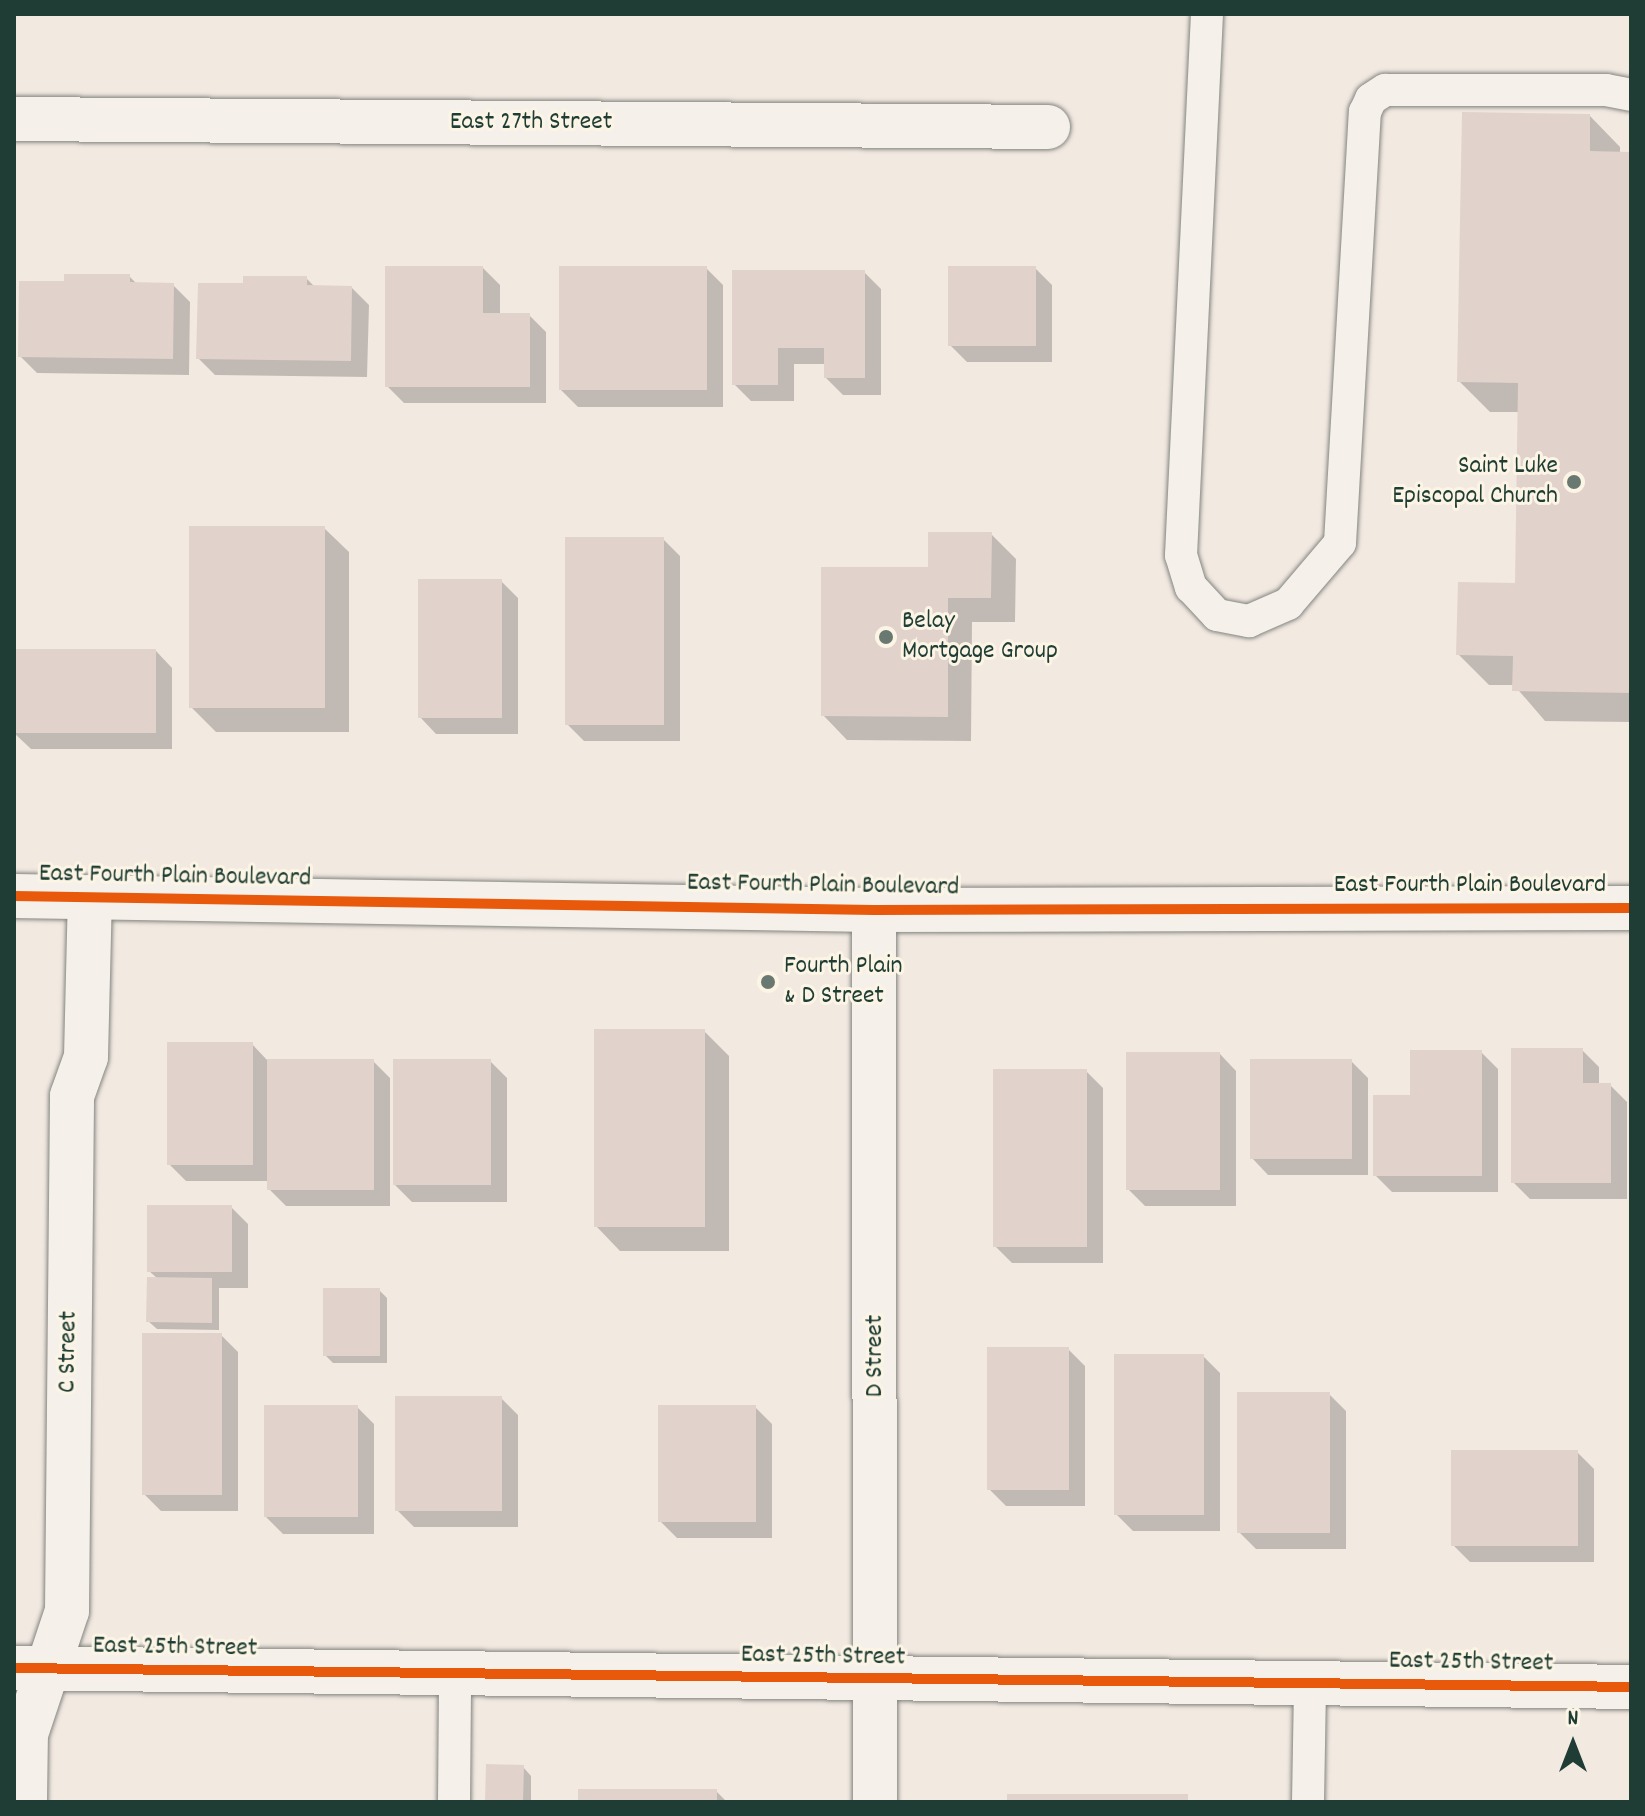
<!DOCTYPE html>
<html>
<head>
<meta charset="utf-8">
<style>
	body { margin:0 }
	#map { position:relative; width:1645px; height:1816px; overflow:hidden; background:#f2e9e1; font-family:Dekko,sans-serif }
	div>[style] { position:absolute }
	.shadow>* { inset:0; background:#0003 }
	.building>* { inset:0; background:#e1d2cc }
	.roads { filter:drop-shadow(0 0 2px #838580) drop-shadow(0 0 2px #838580) }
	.service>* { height:32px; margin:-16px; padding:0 16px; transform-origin:16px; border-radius:16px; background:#f5f1ea }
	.minor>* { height:44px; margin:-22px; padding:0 22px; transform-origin:22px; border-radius:22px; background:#f5f1ea }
	.secondary>* { height:44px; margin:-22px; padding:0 22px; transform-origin:22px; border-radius:22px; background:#f5f1ea }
	.cycleway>* { height:10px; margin:-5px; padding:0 5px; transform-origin:5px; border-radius:5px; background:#e8590c }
	.dots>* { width:22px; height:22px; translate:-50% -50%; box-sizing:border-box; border:4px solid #fcf5e5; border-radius:50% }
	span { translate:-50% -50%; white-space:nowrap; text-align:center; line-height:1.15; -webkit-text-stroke:6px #fcf5e5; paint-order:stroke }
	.street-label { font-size:26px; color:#1f3d34 }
	.poi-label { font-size:26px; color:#1f3d34 }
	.right { translate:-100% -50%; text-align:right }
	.left { translate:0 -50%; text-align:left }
	.frame { position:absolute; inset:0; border:16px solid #1f3d34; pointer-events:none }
	.north { position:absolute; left:1533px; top:1704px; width:80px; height:80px; -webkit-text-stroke:6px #fcf5e5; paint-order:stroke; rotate:0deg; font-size:22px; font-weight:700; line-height:32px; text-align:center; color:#1f3d34 }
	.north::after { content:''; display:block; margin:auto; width:28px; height:36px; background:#1f3d34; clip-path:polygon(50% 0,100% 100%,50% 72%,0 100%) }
</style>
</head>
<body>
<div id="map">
	<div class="shadow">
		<i style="clip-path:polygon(1590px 116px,1620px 147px,1620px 154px,1631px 154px,1631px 722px,1545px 721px,1514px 685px,1489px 685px,1458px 654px,1516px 585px,1519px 412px,1490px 412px,1459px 381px)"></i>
		<i style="clip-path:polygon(483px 268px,500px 285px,500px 315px,529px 315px,546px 332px,546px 403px,404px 403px,387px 386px)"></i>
		<i style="clip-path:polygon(706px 268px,723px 285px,723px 407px,578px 407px,561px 390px)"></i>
		<i style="clip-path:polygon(1035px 268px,1052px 285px,1052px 362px,967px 362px,950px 345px)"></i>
		<i style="clip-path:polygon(864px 272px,881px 289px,881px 395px,843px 395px,826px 378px,826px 364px,794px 364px,794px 401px,751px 401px,734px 384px)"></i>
		<i style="clip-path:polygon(129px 276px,138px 285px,173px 285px,190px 302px,189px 375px,37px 373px,20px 356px,66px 283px)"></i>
		<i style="clip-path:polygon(306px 278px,315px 287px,352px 288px,369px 305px,367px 377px,215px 375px,198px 358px,245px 285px)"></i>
		<i style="clip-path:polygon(324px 528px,349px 552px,349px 732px,216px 732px,191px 707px)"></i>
		<i style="clip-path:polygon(991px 534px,1016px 559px,1015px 622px,972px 622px,971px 741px,847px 740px,823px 715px,930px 569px)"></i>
		<i style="clip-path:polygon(663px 539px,680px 556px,680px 741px,584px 741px,567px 724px)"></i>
		<i style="clip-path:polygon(501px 581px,518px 598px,518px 734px,436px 734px,420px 717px)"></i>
		<i style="clip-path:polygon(156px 651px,172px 668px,172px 749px,31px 749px,14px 733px)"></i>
		<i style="clip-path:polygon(704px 1031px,729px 1056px,729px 1251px,620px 1251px,596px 1226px)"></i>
		<i style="clip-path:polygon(252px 1044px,268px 1061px,373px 1061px,390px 1078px,390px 1206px,286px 1206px,269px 1189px,269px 1181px,186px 1181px,169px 1164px)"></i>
		<i style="clip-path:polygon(1582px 1050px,1599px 1067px,1599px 1085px,1610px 1085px,1627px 1102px,1627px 1199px,1530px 1199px,1513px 1182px)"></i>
		<i style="clip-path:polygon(1481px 1052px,1498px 1069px,1498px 1192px,1392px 1192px,1375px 1175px,1412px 1097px)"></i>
		<i style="clip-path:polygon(1220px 1054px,1236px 1071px,1236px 1206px,1145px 1206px,1128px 1189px)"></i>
		<i style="clip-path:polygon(490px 1061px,507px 1078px,507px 1202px,412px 1202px,395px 1185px)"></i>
		<i style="clip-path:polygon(1351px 1061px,1368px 1078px,1368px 1175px,1268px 1175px,1252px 1158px)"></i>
		<i style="clip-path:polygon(1086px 1071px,1103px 1088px,1103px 1263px,1012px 1263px,995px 1246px)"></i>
		<i style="clip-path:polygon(231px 1207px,248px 1224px,248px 1288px,219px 1288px,219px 1330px,157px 1329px,148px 1321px,158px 1279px,149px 1271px)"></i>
		<i style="clip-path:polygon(379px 1290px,387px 1298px,387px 1363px,333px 1363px,325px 1355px)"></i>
		<i style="clip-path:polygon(221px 1335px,238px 1352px,238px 1511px,161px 1511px,144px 1494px)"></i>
		<i style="clip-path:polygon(1068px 1349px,1085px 1366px,1085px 1506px,1006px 1506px,989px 1489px)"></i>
		<i style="clip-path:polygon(1203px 1356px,1220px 1373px,1220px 1531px,1133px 1531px,1116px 1514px)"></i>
		<i style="clip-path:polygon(1329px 1394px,1346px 1411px,1346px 1549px,1256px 1549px,1239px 1532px)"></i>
		<i style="clip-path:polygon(501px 1398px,518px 1415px,518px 1527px,414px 1527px,397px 1510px)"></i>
		<i style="clip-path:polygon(357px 1407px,374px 1424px,374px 1534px,283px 1534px,266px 1517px)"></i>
		<i style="clip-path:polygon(755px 1407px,772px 1424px,772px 1538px,677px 1538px,660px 1521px)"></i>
		<i style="clip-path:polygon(1577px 1452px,1594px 1469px,1594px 1562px,1470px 1562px,1453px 1545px)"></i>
		<i style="clip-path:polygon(523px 1767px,531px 1776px,531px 1802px,487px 1802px)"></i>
		<i style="clip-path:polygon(716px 1791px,727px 1802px,580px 1802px)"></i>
	</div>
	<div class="building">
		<i style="clip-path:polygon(1462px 112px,1590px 114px,1590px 151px,1631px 152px,1631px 693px,1512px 691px,1513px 656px,1456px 655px,1458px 582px,1515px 583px,1518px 383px,1457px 382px)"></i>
		<i style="clip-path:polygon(385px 266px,483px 266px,483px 313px,530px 313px,530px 387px,385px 387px)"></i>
		<i style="clip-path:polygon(559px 266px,707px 266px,707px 390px,559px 390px)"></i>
		<i style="clip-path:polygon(948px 266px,1036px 266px,1036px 346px,948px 346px)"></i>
		<i style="clip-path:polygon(732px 270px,865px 270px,865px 378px,824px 378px,824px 348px,778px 348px,778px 385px,732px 385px)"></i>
		<i style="clip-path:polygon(64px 274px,130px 274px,130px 282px,174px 283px,173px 359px,18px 357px,19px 281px,64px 281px)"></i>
		<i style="clip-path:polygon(243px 276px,307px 276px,307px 285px,352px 286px,351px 361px,196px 359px,198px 283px,243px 283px)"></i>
		<i style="clip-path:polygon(189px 526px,325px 526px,325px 708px,189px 708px)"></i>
		<i style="clip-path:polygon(928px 532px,992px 532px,991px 598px,948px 598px,948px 717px,821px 716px,821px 567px,928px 567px)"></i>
		<i style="clip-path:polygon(565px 537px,664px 537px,664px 725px,565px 725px)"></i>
		<i style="clip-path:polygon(418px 579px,502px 579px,502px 718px,418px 718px)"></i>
		<i style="clip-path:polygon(14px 649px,156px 649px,156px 733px,14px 733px)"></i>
		<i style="clip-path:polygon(594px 1029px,705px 1029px,705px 1227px,594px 1227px)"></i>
		<i style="clip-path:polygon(167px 1042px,253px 1042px,253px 1165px,167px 1165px)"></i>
		<i style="clip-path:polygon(1511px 1048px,1583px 1048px,1583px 1083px,1611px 1083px,1611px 1183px,1511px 1183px)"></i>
		<i style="clip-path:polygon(1410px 1050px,1482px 1050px,1482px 1176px,1373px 1176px,1373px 1095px,1410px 1095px)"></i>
		<i style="clip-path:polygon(1126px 1052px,1220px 1052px,1220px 1190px,1126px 1190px)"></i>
		<i style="clip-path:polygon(267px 1059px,374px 1059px,374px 1190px,267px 1190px)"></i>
		<i style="clip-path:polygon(393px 1059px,491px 1059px,491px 1185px,393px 1185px)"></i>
		<i style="clip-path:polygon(1250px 1059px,1352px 1059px,1352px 1159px,1250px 1159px)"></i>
		<i style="clip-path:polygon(993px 1069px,1087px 1069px,1087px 1247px,993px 1247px)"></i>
		<i style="clip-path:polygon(147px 1205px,232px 1205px,232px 1272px,147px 1272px)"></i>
		<i style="clip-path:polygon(147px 1277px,212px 1278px,212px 1323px,146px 1322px)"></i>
		<i style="clip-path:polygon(323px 1288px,380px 1288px,380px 1356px,323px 1356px)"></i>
		<i style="clip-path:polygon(142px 1333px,222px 1333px,222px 1495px,142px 1495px)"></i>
		<i style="clip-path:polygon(987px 1347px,1069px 1347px,1069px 1490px,987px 1490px)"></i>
		<i style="clip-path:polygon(1114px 1354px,1204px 1354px,1204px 1515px,1114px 1515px)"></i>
		<i style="clip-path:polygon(1237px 1392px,1330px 1392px,1330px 1533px,1237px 1533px)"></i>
		<i style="clip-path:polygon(395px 1396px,502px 1396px,502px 1511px,395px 1511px)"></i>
		<i style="clip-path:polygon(264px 1405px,358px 1405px,358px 1517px,264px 1517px)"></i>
		<i style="clip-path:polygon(658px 1405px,756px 1405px,756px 1522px,658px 1522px)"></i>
		<i style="clip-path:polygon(1451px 1450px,1578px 1450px,1578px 1546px,1451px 1546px)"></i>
		<i style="clip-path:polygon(486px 1764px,524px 1765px,523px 1802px,485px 1802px)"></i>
		<i style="clip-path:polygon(578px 1789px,717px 1789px,717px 1802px,578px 1802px)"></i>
		<i style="clip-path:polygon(1007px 1794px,1188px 1794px,1188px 1802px,1007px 1802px)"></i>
	</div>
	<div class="roads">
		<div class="service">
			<i style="left:1207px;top:14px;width:542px;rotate:92.75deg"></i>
			<i style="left:1181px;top:555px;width:34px;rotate:73deg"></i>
			<i style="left:1191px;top:587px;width:38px;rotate:47deg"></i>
			<i style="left:1217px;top:615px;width:33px;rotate:11deg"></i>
			<i style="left:1249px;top:621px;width:43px;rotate:-23.6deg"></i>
			<i style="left:1288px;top:604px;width:80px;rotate:-49.6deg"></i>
			<i style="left:1340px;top:543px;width:432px;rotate:-86.7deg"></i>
			<i style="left:1365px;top:112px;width:14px;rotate:-65deg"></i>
			<i style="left:1371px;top:99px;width:17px;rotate:-33deg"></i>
			<i style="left:1385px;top:90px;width:221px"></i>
			<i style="left:1606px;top:90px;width:25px;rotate:11deg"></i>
			<i style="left:454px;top:1802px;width:127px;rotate:-89.5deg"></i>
			<i style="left:1308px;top:1802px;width:119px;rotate:-89deg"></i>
		</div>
		<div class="minor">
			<i style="left:14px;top:119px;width:1034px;rotate:0.44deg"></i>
			<i style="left:874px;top:910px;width:892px;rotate:89.94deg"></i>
			<i style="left:14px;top:1668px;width:1617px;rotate:0.67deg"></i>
			<i style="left:25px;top:1802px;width:68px;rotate:-89.2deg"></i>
			<i style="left:26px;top:1734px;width:130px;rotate:-71.6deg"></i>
			<i style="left:67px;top:1611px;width:515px;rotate:-89.44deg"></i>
			<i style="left:72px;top:1096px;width:41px;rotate:-70.3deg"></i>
			<i style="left:86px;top:1057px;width:160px;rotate:-88.6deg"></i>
		</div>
		<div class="secondary">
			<i style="left:14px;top:896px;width:860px;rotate:0.93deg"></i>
			<i style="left:874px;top:910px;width:757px;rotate:-0.15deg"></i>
		</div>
	</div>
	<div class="cycleway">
		<i style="left:14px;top:896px;width:860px;rotate:0.93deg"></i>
		<i style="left:874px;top:910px;width:757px;rotate:-0.15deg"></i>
		<i style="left:14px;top:1668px;width:1617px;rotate:0.67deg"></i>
	</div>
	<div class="dots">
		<i style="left:1574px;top:482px;background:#697971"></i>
		<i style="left:886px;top:637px;background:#697971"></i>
		<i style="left:768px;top:982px;background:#697971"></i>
	</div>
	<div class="street-label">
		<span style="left:531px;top:123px">East 27th Street</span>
		<span style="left:175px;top:877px;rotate:1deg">East Fourth Plain Boulevard</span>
		<span style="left:823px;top:886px;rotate:1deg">East Fourth Plain Boulevard</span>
		<span style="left:1470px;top:886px">East Fourth Plain Boulevard</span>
		<span style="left:69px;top:1352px;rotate:-89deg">C Street</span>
		<span style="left:876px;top:1356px;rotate:-90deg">D Street</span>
		<span style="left:175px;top:1648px;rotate:1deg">East 25th Street</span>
		<span style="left:823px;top:1657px;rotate:1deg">East 25th Street</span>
		<span style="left:1471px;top:1663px;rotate:1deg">East 25th Street</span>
	</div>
	<div class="poi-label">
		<span class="right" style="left:1558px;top:482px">Saint Luke<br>Episcopal Church</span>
		<span class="left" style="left:902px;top:637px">Belay<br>Mortgage Group</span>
		<span class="left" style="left:784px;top:982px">Fourth Plain<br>&amp; D Street</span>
	</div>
	<div class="frame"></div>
	<div class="north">N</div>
</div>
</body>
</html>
